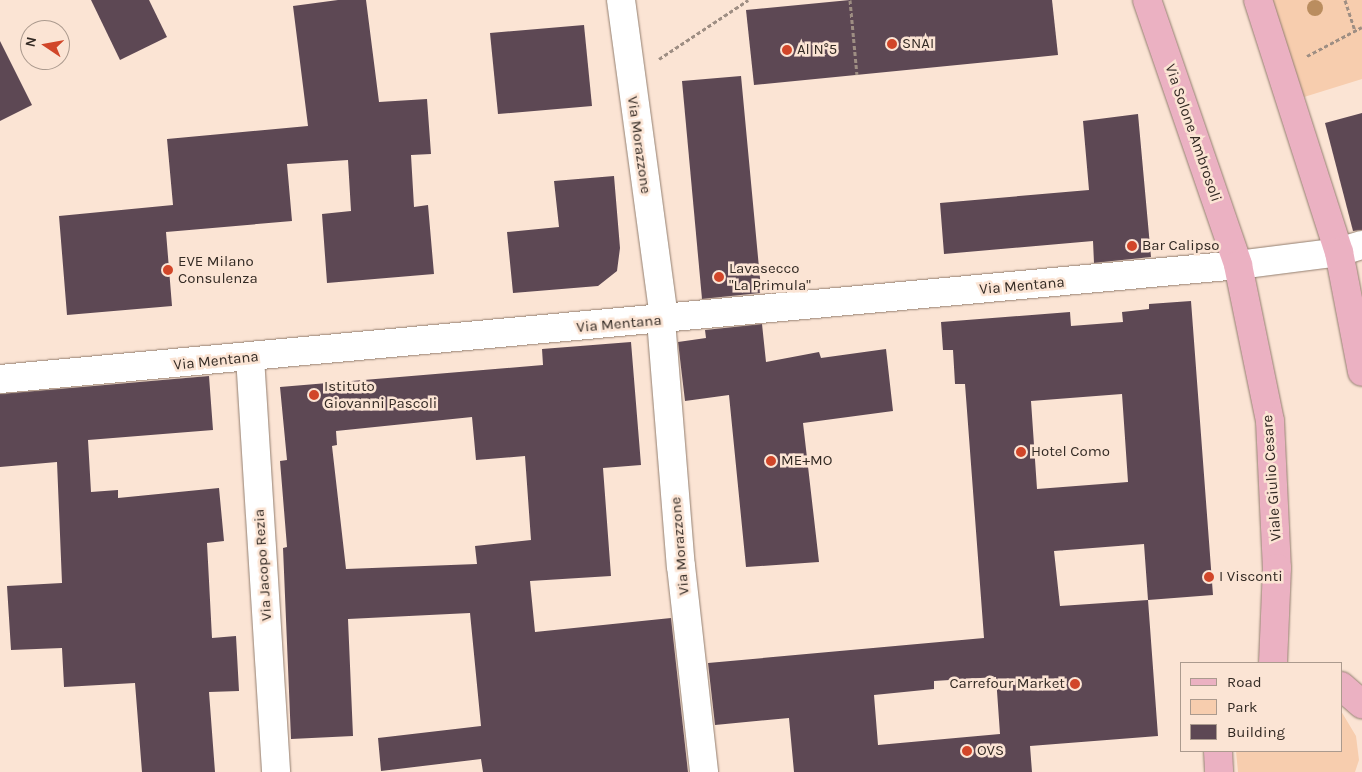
<!DOCTYPE html>
<html>
<head>
<meta charset="utf-8">
<style>
	body { margin:0 }
	#map { position:relative; width:1362px; height:772px; overflow:hidden; background:#fbe4d4; font-family:Karla,sans-serif }
	div>[style] { position:absolute }
	.green>* { inset:0; background:#f7cdae }
	.building>* { inset:0; background:#5d4854 }
	.path>* { height:3px; margin-top:-1.5px; transform-origin:0; background:repeating-linear-gradient(90deg,#9e8e83 0 4px,transparent 0 6.5px) }
	.roads { filter:drop-shadow(0 0 1px #937f70) drop-shadow(0 0 1px #937f70) }
	.street>* { height:28px; margin:-14px; padding:0 14px; transform-origin:14px; border-radius:14px; background:#fff }
	.primary>* { height:28px; margin:-14px; padding:0 14px; transform-origin:14px; border-radius:14px; background:#ebb1c2 }
	.trees>* { width:16px; height:16px; margin:-8px; border-radius:50%; background:#ba8d5f }
	.dots>* { width:14px; height:14px; translate:-50% -50%; box-sizing:border-box; border:2px solid #fbe4d4; border-radius:50% }
	span { translate:-50% -50%; white-space:nowrap; text-align:center; line-height:1.15; -webkit-text-stroke:5px #fbe4d4; paint-order:stroke }
	.poi-label { font-size:15px; color:#332a24 }
	.left { translate:0 -50%; text-align:left }
	.right { translate:-100% -50%; text-align:right }
	.street-label { font-size:15px; color:#332a24 }
	.legend { position:absolute; left:1180px; top:662px; width:162px; height:90px; box-sizing:border-box; background:#fbe4d4; border:1px solid #ab9a8e; margin:0; padding:6px 9px; list-style:none; font-size:15px; color:#332a24 }
	.legend li { display:flex; align-items:center; gap:10px; height:25px }
	.legend b { width:25px; border:1px solid #ab9a8e }
	.north { position:absolute; left:20px; top:20px; width:50px; height:50px; box-sizing:border-box; background:#fbe4d4; border:1px solid #ab9a8e; border-radius:50%; rotate:282deg; font-size:14px; font-weight:700; line-height:20px; text-align:center; color:#332a24 }
	.north::after { content:''; display:block; margin:auto; width:18px; height:22px; background:#d14629; clip-path:polygon(50% 0,100% 100%,50% 72%,0 100%) }
</style>
</head>
<body>
<div id="map">
	<div class="green">
		<i style="clip-path:polygon(1272px 0,1362px 0,1362px 79px,1304px 97px)"></i>
		<i style="clip-path:polygon(1341px 711px,1356px 736px,1359px 760px,1355px 772px,1238px 772px,1236px 751px,1341px 751px)"></i>
	</div>
	<div class="building">
		<i style="clip-path:polygon(91px 0,149px 0,167px 37px,120px 60px)"></i>
		<i style="clip-path:polygon(338px 0,366px 0,379px 102px,427px 99px,431px 154px,411px 155px,414px 207px,428px 205px,434px 274px,327px 283px,322px 214px,351px 211px,348px 160px,287px 164px,292px 221px,166px 232px,172px 306px,67px 315px,59px 216px,173px 205px,167px 139px,308px 126px,293px 6px)"></i>
		<i style="clip-path:polygon(850px 0,1052px 0,1058px 55px,754px 85px,746px 10px)"></i>
		<i style="clip-path:polygon(584px 25px,592px 106px,498px 114px,490px 33px)"></i>
		<i style="clip-path:polygon(0 41px,32px 105px,0 121px)"></i>
		<i style="clip-path:polygon(741px 76px,761px 289px,760px 293px,702px 299px,682px 81px)"></i>
		<i style="clip-path:polygon(1362px 113px,1362px 230px,1353px 231px,1325px 123px)"></i>
		<i style="clip-path:polygon(1138px 114px,1151px 257px,1094px 263px,1093px 241px,944px 254px,940px 203px,1089px 190px,1083px 121px)"></i>
		<i style="clip-path:polygon(614px 176px,620px 248px,617px 271px,598px 286px,513px 293px,507px 232px,559px 227px,554px 181px)"></i>
		<i style="clip-path:polygon(evenodd,1191px 301px,1213px 595px,1148px 600px,1158px 736px,1030px 746px,1032px 772px,794px 772px,789px 718px,715px 725px,708px 663px,984px 638px,965px 384px,955px 384px,953px 350px,943px 350px,941px 322px,1070px 312px,1071px 326px,1123px 322px,1122px 312px,1149px 309px,1149px 304px,1191px 301px,1122px 394px,1128px 482px,1037px 489px,1031px 401px,1122px 394px,1191px 301px,1144px 544px,1148px 600px,1060px 606px,1054px 551px,1144px 544px,1191px 301px,996px 677px,1000px 734px,878px 745px,874px 695px,934px 689px,934px 681px,996px 677px)"></i>
		<i style="clip-path:polygon(762px 324px,766px 362px,819px 352px,821px 358px,886px 349px,893px 411px,803px 423px,819px 562px,746px 567px,729px 395px,685px 401px,678px 342px,706px 338px,705px 330px)"></i>
		<i style="clip-path:polygon(evenodd,631px 342px,641px 465px,603px 468px,611px 576px,530px 581px,535px 632px,671px 618px,688px 772px,483px 772px,481px 759px,381px 771px,378px 738px,481px 726px,470px 613px,348px 619px,353px 736px,291px 739px,283px 548px,287px 547px,280px 461px,287px 460px,280px 387px,543px 365px,542px 349px,631px 342px,472px 417px,476px 460px,525px 456px,531px 540px,475px 546px,477px 564px,346px 569px,332px 446px,337px 445px,336px 431px,472px 417px)"></i>
		<i style="clip-path:polygon(209px 376px,213px 430px,88px 440px,91px 492px,118px 490px,118px 498px,219px 488px,224px 541px,207px 543px,212px 638px,236px 636px,239px 691px,209px 692px,215px 772px,142px 772px,135px 683px,64px 687px,62px 648px,11px 650px,7px 586px,62px 583px,57px 462px,0 467px,0 394px)"></i>
	</div>
	<div class="path">
		<i style="left:850px;top:0;width:75px;rotate:84.7deg"></i>
		<i style="left:1345px;top:0;width:33px;rotate:72deg"></i>
		<i style="left:1307px;top:56px;width:62px;rotate:-27.8deg"></i>
		<i style="left:659px;top:59px;width:107px;rotate:-33.5deg"></i>
	</div>
	<div class="roads">
		<div class="street">
			<i style="left:621px;top:0;width:323px;rotate:82.3deg"></i>
			<i style="left:661px;top:320px;width:247px;rotate:85.4deg"></i>
			<i style="left:681px;top:566px;width:207px;rotate:83.6deg"></i>
			<i style="left:250px;top:357px;width:416px;rotate:86.4deg"></i>
			<i style="left:0;top:379px;width:1243px;rotate:-5.26deg"></i>
			<i style="left:1238px;top:265px;width:102px;rotate:-7.3deg"></i>
			<i style="left:1339px;top:252px;width:24px;rotate:-17deg"></i>
		</div>
		<div class="primary">
			<i style="left:1147px;top:0;width:280px;rotate:71deg"></i>
			<i style="left:1238px;top:265px;width:159px;rotate:78.4deg"></i>
			<i style="left:1270px;top:421px;width:147px;rotate:87.3deg"></i>
			<i style="left:1277px;top:568px;width:95px;rotate:92.4deg"></i>
			<i style="left:1258px;top:0;width:265px;rotate:72.2deg"></i>
			<i style="left:1339px;top:252px;width:122px;rotate:79.1deg"></i>
			<i style="left:1341px;top:686px;width:28px;rotate:41deg"></i>
			<i style="left:1218px;top:751px;width:21px;rotate:87deg"></i>
		</div>
	</div>
	<div class="trees">
		<i style="left:1315px;top:8px"></i>
	</div>
	<div class="dots">
		<i style="left:892px;top:44px;background:#d14629"></i>
		<i style="left:787px;top:50px;background:#d14629"></i>
		<i style="left:1132px;top:246px;background:#d14629"></i>
		<i style="left:168px;top:270px;background:#d14629"></i>
		<i style="left:719px;top:277px;background:#d14629"></i>
		<i style="left:314px;top:395px;background:#d14629"></i>
		<i style="left:1021px;top:452px;background:#d14629"></i>
		<i style="left:771px;top:461px;background:#d14629"></i>
		<i style="left:1209px;top:577px;background:#d14629"></i>
		<i style="left:1075px;top:684px;background:#d14629"></i>
		<i style="left:967px;top:751px;background:#d14629"></i>
	</div>
	<div class="poi-label">
		<span class="left" style="left:902px;top:44px">SNAI</span>
		<span class="left" style="left:797px;top:50px">Al N°5</span>
		<span class="left" style="left:1142px;top:246px">Bar Calipso</span>
		<span class="left" style="left:178px;top:270px">EVE Milano<br>Consulenza</span>
		<span class="left" style="left:729px;top:277px">Lavasecco<br>"La Primula"</span>
		<span class="left" style="left:324px;top:395px">Istituto<br>Giovanni Pascoli</span>
		<span class="left" style="left:1031px;top:452px">Hotel Como</span>
		<span class="left" style="left:781px;top:461px">ME+MO</span>
		<span class="left" style="left:1219px;top:577px">I Visconti</span>
		<span class="right" style="left:1065px;top:684px">Carrefour Market</span>
		<span class="left" style="left:977px;top:751px">OVS</span>
	</div>
	<div class="street-label">
		<span style="left:1193px;top:133px;rotate:71deg">Via Solone Ambrosoli</span>
		<span style="left:639px;top:145px;rotate:82deg">Via Morazzone</span>
		<span style="left:1022px;top:286px;rotate:-5deg">Via Mentana</span>
		<span style="left:619px;top:324px;rotate:-5deg">Via Mentana</span>
		<span style="left:216px;top:361px;rotate:-6deg">Via Mentana</span>
		<span style="left:1272px;top:478px;rotate:-94deg">Viale Giulio Cesare</span>
		<span style="left:680px;top:546px;rotate:-95deg">Via Morazzone</span>
		<span style="left:263px;top:565px;rotate:-94deg">Via Jacopo Rezia</span>
	</div>
	<ul class="legend">
	<li><b style="height:6px;background:#ebb1c2"></b>Road</li>
	<li><b style="height:14px;background:#f7cdae"></b>Park</li>
	<li><b style="height:14px;background:#5d4854"></b>Building</li>
	</ul>
	<div class="north">N</div>
</div>
</body>
</html>
